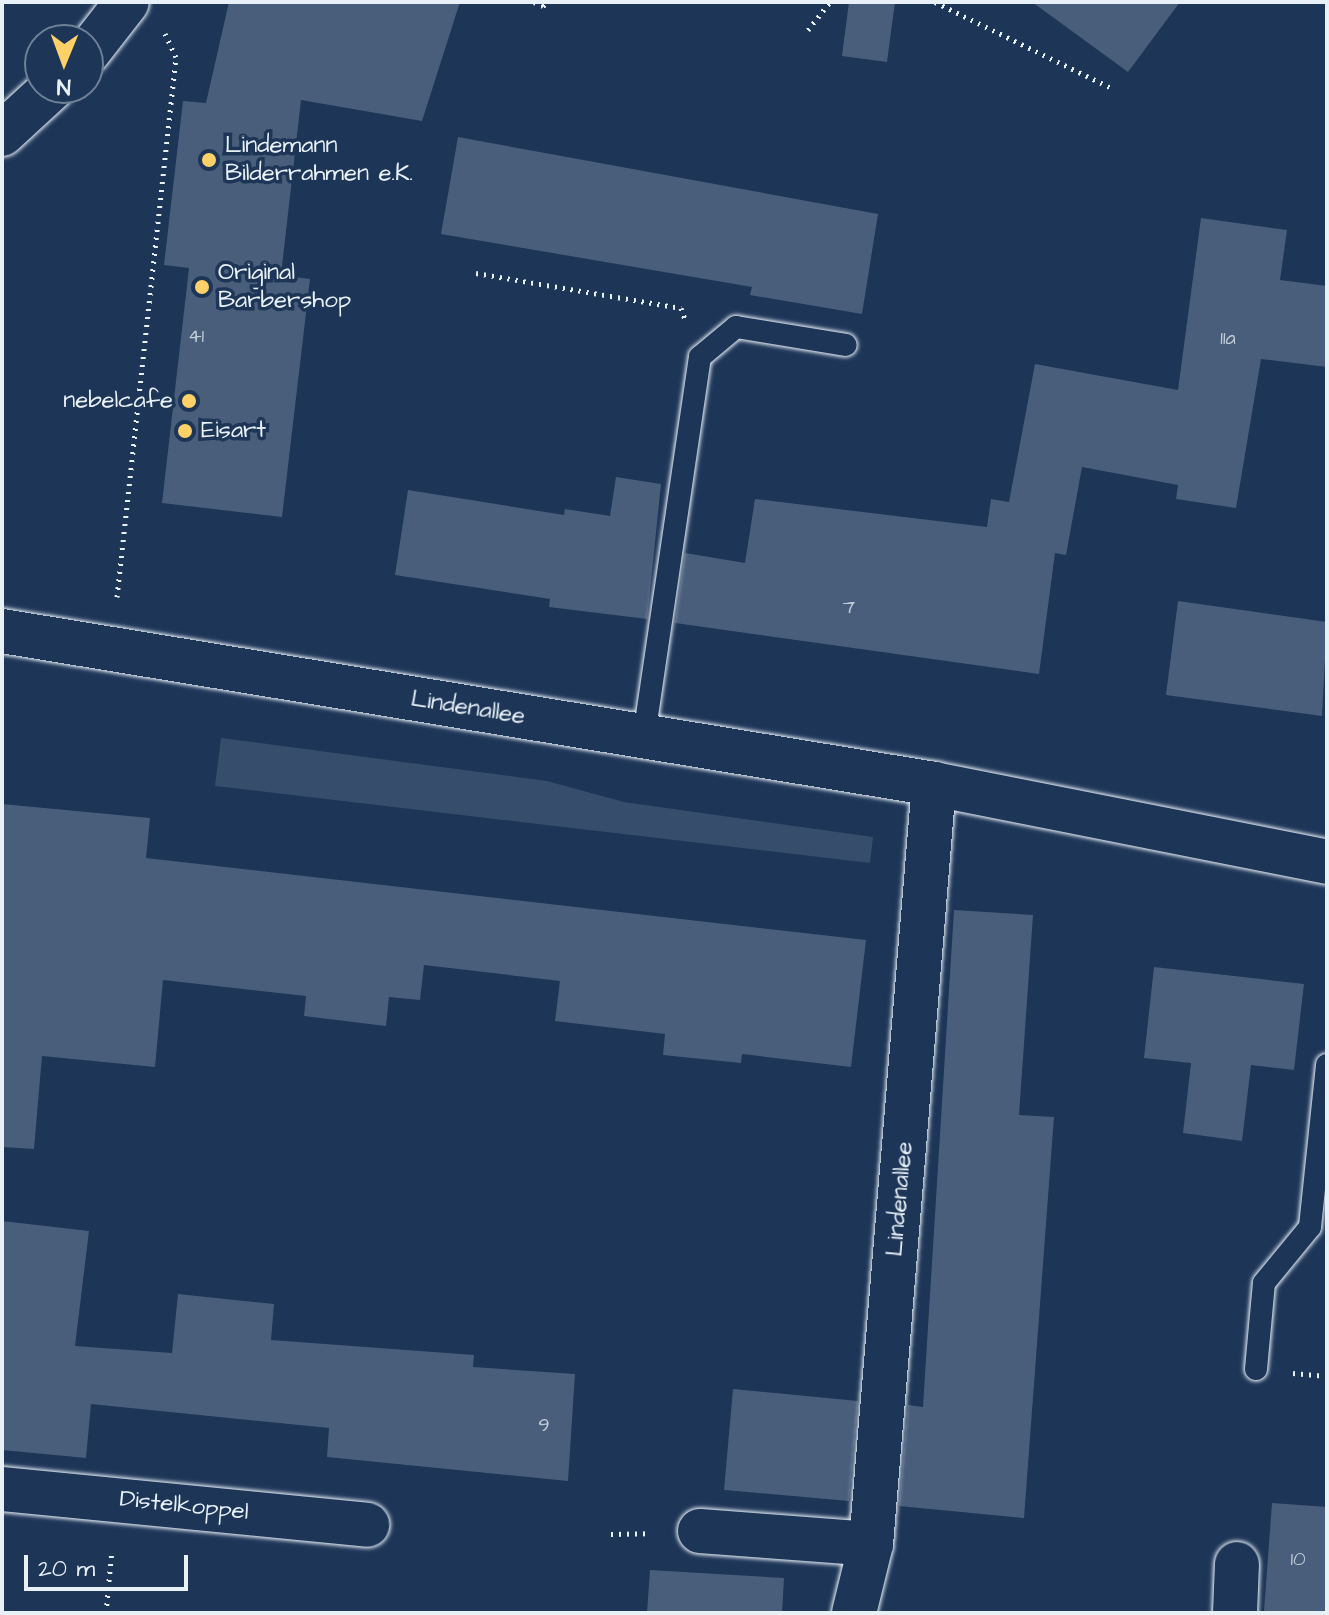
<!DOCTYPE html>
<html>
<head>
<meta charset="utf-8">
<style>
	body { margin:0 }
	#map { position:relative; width:1329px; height:1615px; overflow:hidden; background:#1d3557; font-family:"Architects Daughter",sans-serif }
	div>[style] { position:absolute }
	.green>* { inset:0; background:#374d6c }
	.building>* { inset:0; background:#495e7a }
	.path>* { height:5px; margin-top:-2.5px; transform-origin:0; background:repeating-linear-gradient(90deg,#e8f1f8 0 2px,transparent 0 8px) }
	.roads { filter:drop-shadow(0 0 2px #e8f1f8) drop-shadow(0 0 2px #e8f1f8) }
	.service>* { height:22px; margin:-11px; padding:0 11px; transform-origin:11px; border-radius:11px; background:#1d3557 }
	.minor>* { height:44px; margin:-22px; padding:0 22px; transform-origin:22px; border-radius:22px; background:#1d3557 }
	.tertiary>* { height:44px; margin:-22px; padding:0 22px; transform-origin:22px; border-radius:22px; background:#1d3557 }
	.dots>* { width:22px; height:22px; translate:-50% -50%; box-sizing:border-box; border:4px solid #1d3557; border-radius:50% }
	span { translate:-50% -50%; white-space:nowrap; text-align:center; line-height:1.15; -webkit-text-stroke:7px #1d3557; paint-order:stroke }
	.number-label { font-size:20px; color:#c0ccd8 }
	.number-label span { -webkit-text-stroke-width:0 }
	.poi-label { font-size:24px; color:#e8f1f8 }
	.left { translate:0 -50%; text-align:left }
	.right { translate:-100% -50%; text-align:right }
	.street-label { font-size:24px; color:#e8f1f8 }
	.frame { position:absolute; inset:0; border:4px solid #e8f1f8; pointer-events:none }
	.north { position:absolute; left:24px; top:24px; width:80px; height:80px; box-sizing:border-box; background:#1d3557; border:2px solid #6e8097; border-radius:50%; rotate:181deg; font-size:22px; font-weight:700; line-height:32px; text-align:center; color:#e8f1f8 }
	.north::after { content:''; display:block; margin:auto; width:28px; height:36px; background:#ffd166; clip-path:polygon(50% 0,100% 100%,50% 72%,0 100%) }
	.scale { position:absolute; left:24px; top:1555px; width:164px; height:36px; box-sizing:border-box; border:4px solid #e8f1f8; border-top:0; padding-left:10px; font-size:24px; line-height:28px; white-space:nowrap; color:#e8f1f8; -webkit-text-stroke:6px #1d3557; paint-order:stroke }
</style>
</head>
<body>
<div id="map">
	<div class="green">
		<i style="clip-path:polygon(221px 738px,547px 781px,624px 802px,873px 837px,870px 863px,215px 786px)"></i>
	</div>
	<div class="building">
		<i style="clip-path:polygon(229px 2px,460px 2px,422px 121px,301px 100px,281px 275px,310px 279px,282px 517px,162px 503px,189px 268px,164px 265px,183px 101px,206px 103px)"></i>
		<i style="clip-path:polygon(849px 2px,895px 2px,887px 62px,842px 56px)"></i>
		<i style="clip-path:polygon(1032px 2px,1180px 2px,1128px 72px)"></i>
		<i style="clip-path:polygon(458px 137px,878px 214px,862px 314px,750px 295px,752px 287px,441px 234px)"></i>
		<i style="clip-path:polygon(1201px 218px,1287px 230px,1280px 280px,1327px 286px,1327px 367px,1261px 359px,1236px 508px,1176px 499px,1178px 485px,1082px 467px,1066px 555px,1055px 553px,1039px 674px,675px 623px,685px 553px,745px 563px,755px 499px,987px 527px,991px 499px,1009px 502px,1035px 364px,1178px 390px)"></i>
		<i style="clip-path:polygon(616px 477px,661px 484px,647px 619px,549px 607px,550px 599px,395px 575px,408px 490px,564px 515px,565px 509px,610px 516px)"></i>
		<i style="clip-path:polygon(1178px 601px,1327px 622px,1322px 716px,1166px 695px)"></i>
		<i style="clip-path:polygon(2px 804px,150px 818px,146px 858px,866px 940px,851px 1067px,742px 1054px,741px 1063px,663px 1055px,665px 1034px,555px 1021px,560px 981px,424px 965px,420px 1000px,389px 997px,386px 1026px,304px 1016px,306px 996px,163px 980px,155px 1067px,42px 1056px,34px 1149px,2px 1147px)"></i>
		<i style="clip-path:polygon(954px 910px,1033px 915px,1019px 1115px,1054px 1117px,1024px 1518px,899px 1506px,908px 1405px,923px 1407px)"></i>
		<i style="clip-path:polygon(1154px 967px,1304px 984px,1294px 1070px,1251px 1065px,1242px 1141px,1183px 1133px,1191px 1063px,1144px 1058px)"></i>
		<i style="clip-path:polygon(2px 1221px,89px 1231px,75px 1346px,172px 1353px,178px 1294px,274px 1304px,271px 1340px,474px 1355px,473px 1367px,575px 1374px,568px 1481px,327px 1457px,329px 1428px,91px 1404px,86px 1458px,2px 1450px)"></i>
		<i style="clip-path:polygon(733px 1389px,858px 1401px,849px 1501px,724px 1490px)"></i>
		<i style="clip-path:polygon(1272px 1503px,1327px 1507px,1327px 1613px,1264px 1611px)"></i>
		<i style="clip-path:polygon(650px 1570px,784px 1578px,782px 1613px,647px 1613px)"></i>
	</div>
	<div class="path">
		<i style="left:534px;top:2px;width:10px;rotate:24deg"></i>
		<i style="left:543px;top:6px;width:6px;rotate:-39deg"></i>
		<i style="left:935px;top:2px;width:198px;rotate:26deg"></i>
		<i style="left:808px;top:30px;width:36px;rotate:-52deg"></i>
		<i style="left:476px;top:273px;width:208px;rotate:9.7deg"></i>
		<i style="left:681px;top:308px;width:12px;rotate:70deg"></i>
		<i style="left:117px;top:597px;width:543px;rotate:-83.76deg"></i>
		<i style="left:176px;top:57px;width:26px;rotate:-115deg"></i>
		<i style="left:1293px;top:1373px;width:34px;rotate:5deg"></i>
		<i style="left:611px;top:1534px;width:39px;rotate:-1deg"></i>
		<i style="left:106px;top:1613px;width:63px;rotate:-84.6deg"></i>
	</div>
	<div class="roads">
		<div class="service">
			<i style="left:644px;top:736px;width:383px;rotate:-81.6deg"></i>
			<i style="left:700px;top:357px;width:47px;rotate:-39.8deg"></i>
			<i style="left:736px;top:327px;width:111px;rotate:9.3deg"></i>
			<i style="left:1256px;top:1369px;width:86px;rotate:-84.7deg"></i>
			<i style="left:1264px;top:1283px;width:72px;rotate:-50.6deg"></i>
			<i style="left:1310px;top:1227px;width:163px;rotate:-84deg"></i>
		</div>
		<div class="minor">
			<i style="left:2px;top:631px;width:944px;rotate:9.32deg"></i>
			<i style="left:934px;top:784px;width:401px;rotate:11.2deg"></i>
			<i style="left:2px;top:1489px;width:367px;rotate:5.6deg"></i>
			<i style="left:700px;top:1531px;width:171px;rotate:4.3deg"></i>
			<i style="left:854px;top:1613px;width:71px;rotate:-76.2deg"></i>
			<i style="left:871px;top:1544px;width:763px;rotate:-85.26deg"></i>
			<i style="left:1235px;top:1613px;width:49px;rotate:-87.7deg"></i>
		</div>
		<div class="tertiary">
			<i style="left:88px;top:52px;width:63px;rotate:-52deg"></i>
			<i style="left:2px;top:134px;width:68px;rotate:-42.6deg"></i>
		</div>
	</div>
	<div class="dots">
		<i style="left:209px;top:160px;background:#ffd166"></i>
		<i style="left:202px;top:287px;background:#ffd166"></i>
		<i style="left:189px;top:401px;background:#ffd166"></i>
		<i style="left:185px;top:431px;background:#ffd166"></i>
	</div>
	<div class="number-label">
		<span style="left:196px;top:336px">41</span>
		<span style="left:1228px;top:338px">11a</span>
		<span style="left:849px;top:607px">7</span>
		<span style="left:544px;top:1425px">9</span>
		<span style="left:1298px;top:1559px">10</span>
	</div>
	<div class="poi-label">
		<span class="left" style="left:225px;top:160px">Lindemann<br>Bilderrahmen e.K.</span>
		<span class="left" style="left:218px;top:287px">Original<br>Barbershop</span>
		<span class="right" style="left:173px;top:401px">nebelcafe</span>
		<span class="left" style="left:201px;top:431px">Eisart</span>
	</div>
	<div class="street-label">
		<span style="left:468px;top:708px;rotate:9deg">Lindenallee</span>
		<span style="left:900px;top:1199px;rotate:-85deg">Lindenallee</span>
		<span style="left:184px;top:1506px;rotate:6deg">Distelkoppel</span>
	</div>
	<div class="frame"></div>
	<div class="north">N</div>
	<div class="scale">20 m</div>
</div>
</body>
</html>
